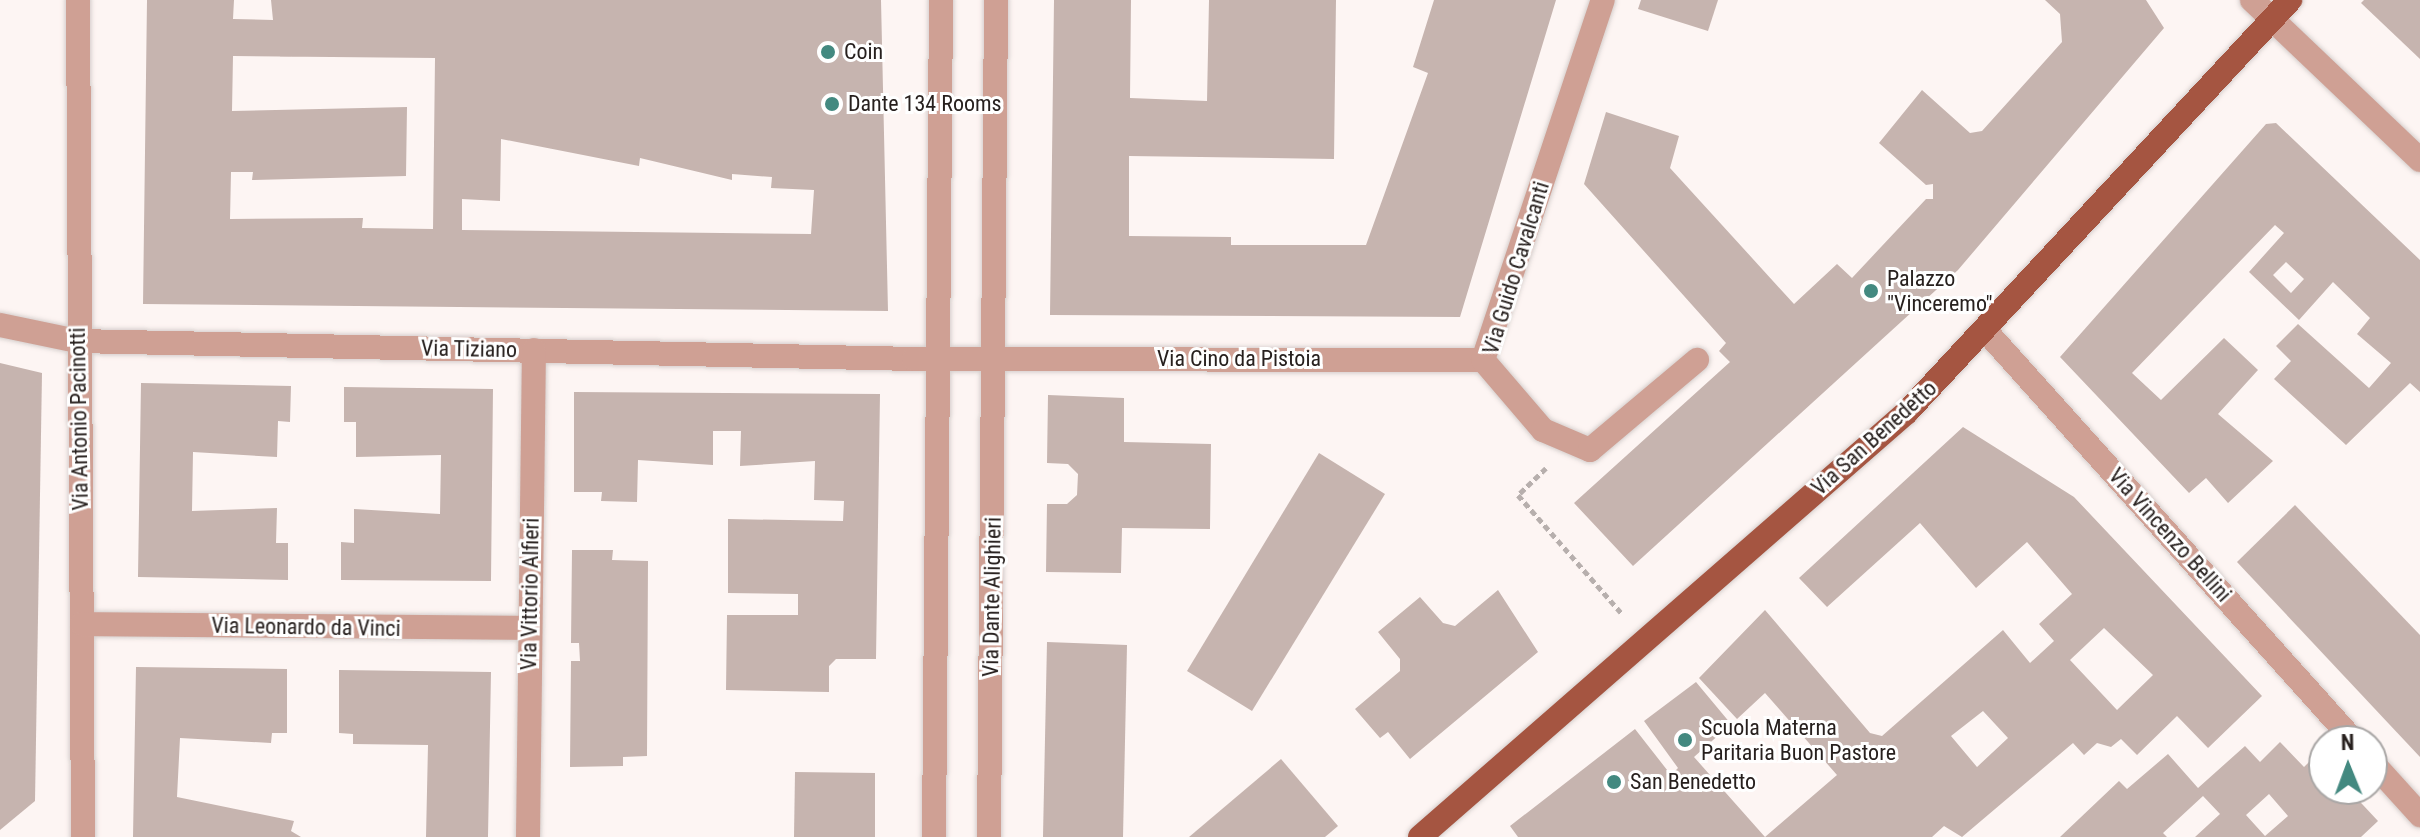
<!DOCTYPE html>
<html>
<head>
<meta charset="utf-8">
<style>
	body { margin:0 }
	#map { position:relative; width:2420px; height:837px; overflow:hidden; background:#fdf5f3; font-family:"Roboto Condensed",sans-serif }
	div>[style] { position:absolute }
	.building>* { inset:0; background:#c6b4af }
	.path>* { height:5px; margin-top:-2.5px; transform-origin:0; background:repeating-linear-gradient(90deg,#b7afad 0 6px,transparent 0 10px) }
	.roads { filter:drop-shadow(0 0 2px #d6cfcd) drop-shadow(0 0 2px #d6cfcd) }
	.minor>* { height:24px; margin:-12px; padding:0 12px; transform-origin:12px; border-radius:12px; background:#cfa094 }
	.major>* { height:24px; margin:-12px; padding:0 12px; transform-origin:12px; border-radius:12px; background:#a55541 }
	.dots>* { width:22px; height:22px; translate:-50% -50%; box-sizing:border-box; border:4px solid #fff; border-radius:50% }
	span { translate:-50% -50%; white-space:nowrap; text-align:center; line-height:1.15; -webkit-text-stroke:6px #fff; paint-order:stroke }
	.poi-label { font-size:22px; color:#27201e }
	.left { translate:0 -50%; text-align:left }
	.street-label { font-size:22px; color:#27201e }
	.north { position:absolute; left:2308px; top:725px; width:80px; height:80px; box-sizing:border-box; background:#fff; border:2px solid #a9a6a5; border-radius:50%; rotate:359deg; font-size:22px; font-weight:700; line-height:32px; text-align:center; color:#27201e }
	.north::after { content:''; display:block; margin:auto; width:28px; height:36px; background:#438980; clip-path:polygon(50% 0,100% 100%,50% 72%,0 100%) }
</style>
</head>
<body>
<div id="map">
	<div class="building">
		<i style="clip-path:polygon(evenodd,147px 0,234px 0,233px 19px,273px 20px,271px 0,881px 0,888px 311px,143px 304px,147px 0,233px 56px,435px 58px,433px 229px,362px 228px,363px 218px,230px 219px,231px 172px,253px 172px,252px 180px,406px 176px,407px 107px,232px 111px,233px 56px,147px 0,501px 139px,639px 166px,640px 158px,732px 180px,732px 174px,772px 177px,771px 188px,814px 190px,811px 234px,462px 230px,462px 199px,500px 201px,501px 139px)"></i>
		<i style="clip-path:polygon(1054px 0,1131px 0,1130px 98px,1207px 101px,1209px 0,1336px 0,1334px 159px,1129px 156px,1129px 236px,1231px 237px,1231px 245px,1366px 245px,1428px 73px,1413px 67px,1434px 0,1556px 0,1460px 317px,1050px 315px)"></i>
		<i style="clip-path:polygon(1641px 0,1718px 0,1708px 31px,1638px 9px)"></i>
		<i style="clip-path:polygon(2045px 0,2146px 0,2164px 28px,1958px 270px,1633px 566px,1574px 503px,1730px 362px,1719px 351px,1726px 343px,1584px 184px,1606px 112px,1679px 136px,1670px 168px,1794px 304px,1837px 264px,1852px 278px,1926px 199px,1933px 199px,1933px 184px,1926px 185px,1879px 143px,1922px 90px,1970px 133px,1982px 131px,2062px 42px,2060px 14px)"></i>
		<i style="clip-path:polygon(2364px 0,2420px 0,2420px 59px,2361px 3px)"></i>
		<i style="clip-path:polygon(evenodd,2276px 123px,2420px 260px,2420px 392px,2410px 383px,2346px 445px,2274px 379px,2291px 361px,2276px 346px,2298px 324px,2369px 388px,2391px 363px,2357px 334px,2370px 318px,2333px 282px,2299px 320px,2249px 272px,2284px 233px,2275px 225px,2132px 373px,2161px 400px,2224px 338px,2258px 370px,2218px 414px,2273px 461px,2228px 503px,2206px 478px,2189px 493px,2060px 357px,2266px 124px,2276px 123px,2286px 262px,2304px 279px,2291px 293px,2273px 275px,2286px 262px)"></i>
		<i style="clip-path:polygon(0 363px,42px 373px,35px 801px,0 830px)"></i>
		<i style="clip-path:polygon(141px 383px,291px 386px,290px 422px,278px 421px,277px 457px,193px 452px,192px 511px,277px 508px,276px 543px,288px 543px,288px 580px,138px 577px)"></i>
		<i style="clip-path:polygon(344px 387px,493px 389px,491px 581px,341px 580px,341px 542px,354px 543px,354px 509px,440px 514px,441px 455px,356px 457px,356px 422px,344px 422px)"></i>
		<i style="clip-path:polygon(574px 392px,880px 394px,876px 659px,836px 659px,829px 666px,829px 692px,726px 690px,727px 615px,798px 615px,798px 594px,728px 593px,728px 519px,843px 521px,844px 501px,814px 500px,815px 461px,740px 466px,741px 431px,713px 431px,713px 465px,638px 460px,637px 502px,601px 501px,602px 492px,574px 492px)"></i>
		<i style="clip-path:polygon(1048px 395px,1124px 398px,1124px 442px,1211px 444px,1210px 529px,1122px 528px,1121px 573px,1046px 572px,1047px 504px,1067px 504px,1077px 495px,1078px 474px,1068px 464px,1047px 463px)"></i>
		<i style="clip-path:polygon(evenodd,1963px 427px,2074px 497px,2262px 696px,2208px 748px,2177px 716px,2137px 755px,2121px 739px,2111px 747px,2097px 743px,2084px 755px,2073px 743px,1962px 837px,1944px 826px,1932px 837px,1518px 837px,1510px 826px,1635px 729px,1671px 775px,1678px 768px,1644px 721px,1696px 682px,1731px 724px,1694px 757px,1765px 837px,1837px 775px,1765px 693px,1737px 719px,1699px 678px,1765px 610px,1870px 733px,1882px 736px,2003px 630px,2030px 663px,2054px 641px,2039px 624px,2072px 594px,2027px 542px,1976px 588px,1920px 523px,1827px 607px,1799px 578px,1963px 427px,2104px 628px,2153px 675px,2117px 710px,2070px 660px,2104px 628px,1963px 427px,1983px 711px,2008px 738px,1977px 767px,1951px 736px,1983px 711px)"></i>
		<i style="clip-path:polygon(1319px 453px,1385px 494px,1252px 711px,1187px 671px)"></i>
		<i style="clip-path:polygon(2295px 505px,2420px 635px,2420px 757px,2237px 562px)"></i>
		<i style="clip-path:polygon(572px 550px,613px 550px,612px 560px,648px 561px,647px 756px,623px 757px,623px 766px,570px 767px,571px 661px,580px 661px,579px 643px,571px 643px)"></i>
		<i style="clip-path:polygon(1498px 590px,1538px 652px,1410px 759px,1388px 732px,1380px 738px,1355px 709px,1400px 671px,1400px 659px,1378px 632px,1420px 597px,1443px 623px,1455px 626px)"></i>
		<i style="clip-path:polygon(1047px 642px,1127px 645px,1123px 837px,1043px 837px)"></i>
		<i style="clip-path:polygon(136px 667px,287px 669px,287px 733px,272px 733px,271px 743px,180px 738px,177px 797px,294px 821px,291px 831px,301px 837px,133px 837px)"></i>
		<i style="clip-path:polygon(339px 670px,491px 672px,488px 837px,426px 837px,428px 745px,353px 744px,353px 734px,339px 733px)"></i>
		<i style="clip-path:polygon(evenodd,2280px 742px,2304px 767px,2316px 755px,2324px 764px,2324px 789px,2348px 789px,2378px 821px,2361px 837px,2195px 837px,2220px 814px,2203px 796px,2163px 833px,2167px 837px,2060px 837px,2119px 781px,2127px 789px,2168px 754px,2198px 788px,2245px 746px,2260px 762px,2280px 742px,2269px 794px,2288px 816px,2265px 836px,2246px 815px,2269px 794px)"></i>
		<i style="clip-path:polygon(1281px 759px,1338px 826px,1325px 837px,1189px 837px)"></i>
		<i style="clip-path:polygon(795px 772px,875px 773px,875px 837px,794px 837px)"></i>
	</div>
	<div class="path">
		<i style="left:1546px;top:468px;width:39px;rotate:136deg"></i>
		<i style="left:1518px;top:495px;width:159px;rotate:48.8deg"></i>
	</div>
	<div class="roads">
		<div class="minor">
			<i style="left:78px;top:0;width:837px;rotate:89.66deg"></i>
			<i style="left:2252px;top:0;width:232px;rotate:43.6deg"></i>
			<i style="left:0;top:325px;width:79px;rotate:11.7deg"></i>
			<i style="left:77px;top:341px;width:837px;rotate:1.23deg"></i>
			<i style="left:914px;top:359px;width:569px;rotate:0.1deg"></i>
			<i style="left:1985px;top:330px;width:552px;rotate:48.08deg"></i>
			<i style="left:1483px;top:360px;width:379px;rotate:-71.6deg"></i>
			<i style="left:1483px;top:360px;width:92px;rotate:49.4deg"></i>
			<i style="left:1543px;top:430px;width:51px;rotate:23.1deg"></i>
			<i style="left:1590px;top:450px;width:140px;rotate:-40.1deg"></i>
			<i style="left:82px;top:624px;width:447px;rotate:0.5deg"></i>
			<i style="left:2372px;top:762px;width:72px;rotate:47.8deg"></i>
			<i style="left:528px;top:837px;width:487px;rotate:-89.3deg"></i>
			<i style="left:934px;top:837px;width:837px;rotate:-89.52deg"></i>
			<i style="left:989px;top:837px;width:837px;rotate:-89.52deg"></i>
		</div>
		<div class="major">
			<i style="left:1420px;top:837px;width:646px;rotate:-41.11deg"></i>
			<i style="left:1907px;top:412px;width:563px;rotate:-47.09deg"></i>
		</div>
	</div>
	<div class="dots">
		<i style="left:828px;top:52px;background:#438980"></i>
		<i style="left:832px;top:104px;background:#438980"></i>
		<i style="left:1871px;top:291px;background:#438980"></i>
		<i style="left:1685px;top:740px;background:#438980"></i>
		<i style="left:1614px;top:782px;background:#438980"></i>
	</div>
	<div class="poi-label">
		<span class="left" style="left:844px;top:52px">Coin</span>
		<span class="left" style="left:848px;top:104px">Dante 134 Rooms</span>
		<span class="left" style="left:1887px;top:291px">Palazzo<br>"Vinceremo"</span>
		<span class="left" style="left:1701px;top:740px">Scuola Materna<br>Paritaria Buon Pastore</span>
		<span class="left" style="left:1630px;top:782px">San Benedetto</span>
	</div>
	<div class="street-label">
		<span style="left:1516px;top:268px;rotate:-73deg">Via Guido Cavalcanti</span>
		<span style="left:469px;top:349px;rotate:1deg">Via Tiziano</span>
		<span style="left:1239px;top:359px">Via Cino da Pistoia</span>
		<span style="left:79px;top:419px;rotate:-91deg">Via Antonio Pacinotti</span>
		<span style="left:1874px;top:438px;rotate:-42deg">Via San Benedetto</span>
		<span style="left:2170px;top:535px;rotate:48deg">Via Vincenzo Bellini</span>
		<span style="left:530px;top:594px;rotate:-89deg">Via Vittorio Alfieri</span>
		<span style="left:992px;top:597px;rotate:-89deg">Via Dante Alighieri</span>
		<span style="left:306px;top:627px;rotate:1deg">Via Leonardo da Vinci</span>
	</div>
	<div class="north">N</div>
</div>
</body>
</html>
